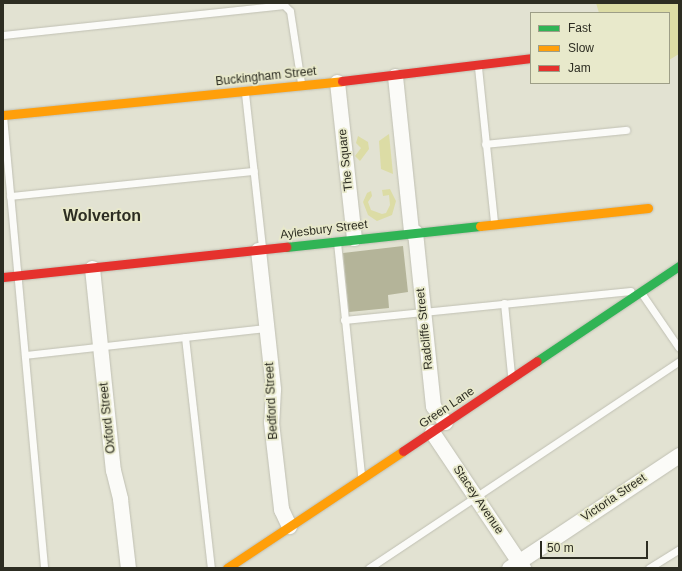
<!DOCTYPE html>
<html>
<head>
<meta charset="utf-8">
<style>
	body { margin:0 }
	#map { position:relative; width:682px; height:571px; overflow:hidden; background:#e2e2d2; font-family:Arial,sans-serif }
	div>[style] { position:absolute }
	.green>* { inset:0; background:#dcdca5 }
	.building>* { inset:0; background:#b4b499 }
	.roads { filter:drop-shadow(0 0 1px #c0c0b3) drop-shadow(0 0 1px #c0c0b3) }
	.lane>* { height:7px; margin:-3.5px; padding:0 3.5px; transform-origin:3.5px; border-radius:3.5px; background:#fbfbf8 }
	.street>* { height:15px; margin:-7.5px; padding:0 7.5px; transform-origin:7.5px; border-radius:7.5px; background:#fbfbf8 }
	.fast>* { height:9px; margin:-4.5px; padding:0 4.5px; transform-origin:4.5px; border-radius:4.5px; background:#30b455 }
	.slow>* { height:9px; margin:-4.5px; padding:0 4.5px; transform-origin:4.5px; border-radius:4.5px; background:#ff9f0a }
	.jam>* { height:9px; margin:-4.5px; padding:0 4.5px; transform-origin:4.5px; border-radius:4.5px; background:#e5322d }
	span { translate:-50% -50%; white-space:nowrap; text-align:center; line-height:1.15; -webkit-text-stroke:3.5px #e8e9cb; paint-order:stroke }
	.street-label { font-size:12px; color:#2d2d22 }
	.district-label { font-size:16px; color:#2d2d22; font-weight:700 }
	.frame { position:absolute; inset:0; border:4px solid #2d2d22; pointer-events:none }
	.legend { position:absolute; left:530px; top:12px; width:140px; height:72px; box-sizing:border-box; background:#e8e9cb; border:1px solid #9d9e87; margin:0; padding:5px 7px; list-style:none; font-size:12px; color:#2d2d22 }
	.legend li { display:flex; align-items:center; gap:8px; height:20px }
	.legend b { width:20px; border:1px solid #9d9e87 }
	.scale { position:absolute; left:540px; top:541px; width:108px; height:18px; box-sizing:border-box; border:2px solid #2d2d22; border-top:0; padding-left:5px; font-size:12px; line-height:14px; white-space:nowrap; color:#2d2d22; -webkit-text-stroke:3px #e8e9cb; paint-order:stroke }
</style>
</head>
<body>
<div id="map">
	<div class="green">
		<i style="clip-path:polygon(596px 3px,679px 3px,679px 54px,669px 60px,669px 13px,599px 13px)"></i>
		<i style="clip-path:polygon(389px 134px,393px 174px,381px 169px,379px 141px)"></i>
		<i style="clip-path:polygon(358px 136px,368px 142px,369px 149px,360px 161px,355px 156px,361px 148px,356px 143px)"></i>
		<i style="clip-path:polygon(390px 189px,396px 201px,392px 215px,377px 221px,368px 215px,363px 202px,367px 193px,371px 191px,372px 196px,368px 202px,371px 210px,382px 214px,386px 213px,390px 205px,389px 195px,383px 196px,382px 190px)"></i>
	</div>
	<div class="building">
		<i style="clip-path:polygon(403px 246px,408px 292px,388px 295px,389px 308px,349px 312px,343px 253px)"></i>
	</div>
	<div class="roads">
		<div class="lane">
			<i style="left:3px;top:35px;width:283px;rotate:-6.1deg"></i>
			<i style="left:284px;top:5px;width:8px;rotate:45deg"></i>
			<i style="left:290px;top:11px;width:73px;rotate:81.3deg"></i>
			<i style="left:478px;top:67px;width:157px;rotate:84.1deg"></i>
			<i style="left:245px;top:93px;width:156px;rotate:83.7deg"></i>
			<i style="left:3px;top:116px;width:454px;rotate:84.8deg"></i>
			<i style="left:485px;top:144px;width:142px;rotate:-5.7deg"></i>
			<i style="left:10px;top:196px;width:245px;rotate:-5.9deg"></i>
			<i style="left:337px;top:242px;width:234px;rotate:84.1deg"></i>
			<i style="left:642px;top:294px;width:65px;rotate:55.6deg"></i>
			<i style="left:504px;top:303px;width:71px;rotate:84.4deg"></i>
			<i style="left:344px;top:320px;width:288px;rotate:-5.8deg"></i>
			<i style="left:185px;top:337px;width:232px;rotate:83.6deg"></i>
			<i style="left:25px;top:355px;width:243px;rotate:-6.4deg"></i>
			<i style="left:369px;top:568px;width:373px;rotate:-33.7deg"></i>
			<i style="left:649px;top:568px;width:36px;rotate:-32deg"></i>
		</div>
		<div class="street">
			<i style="left:395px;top:76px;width:157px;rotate:84.1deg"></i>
			<i style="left:337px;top:82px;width:157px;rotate:83.8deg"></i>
			<i style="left:415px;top:232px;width:175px;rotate:84.1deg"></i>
			<i style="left:433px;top:406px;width:20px;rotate:53deg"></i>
			<i style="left:258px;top:250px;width:140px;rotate:83.8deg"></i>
			<i style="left:273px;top:389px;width:33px;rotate:93deg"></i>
			<i style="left:271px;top:422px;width:88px;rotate:83.4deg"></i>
			<i style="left:281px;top:509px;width:19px;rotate:65deg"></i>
			<i style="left:92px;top:268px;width:203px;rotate:84.1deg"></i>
			<i style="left:113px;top:470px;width:30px;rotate:76deg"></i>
			<i style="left:120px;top:499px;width:69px;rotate:83.4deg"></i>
			<i style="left:432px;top:432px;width:164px;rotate:56.2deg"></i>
			<i style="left:509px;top:568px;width:204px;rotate:-33.6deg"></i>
		</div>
		<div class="fast">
			<i style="left:286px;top:247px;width:195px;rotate:-6.2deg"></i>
			<i style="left:537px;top:361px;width:171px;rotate:-33.8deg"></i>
		</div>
		<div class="slow">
			<i style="left:3px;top:115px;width:341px;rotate:-5.7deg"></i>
			<i style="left:480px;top:226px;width:169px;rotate:-6.1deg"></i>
			<i style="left:227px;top:568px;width:211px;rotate:-33.6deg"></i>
		</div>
		<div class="jam">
			<i style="left:342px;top:81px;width:190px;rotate:-6.9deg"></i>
			<i style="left:3px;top:277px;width:285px;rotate:-6.1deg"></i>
			<i style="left:403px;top:451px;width:161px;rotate:-33.9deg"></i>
		</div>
	</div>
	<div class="street-label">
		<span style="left:266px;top:77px;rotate:-6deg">Buckingham Street</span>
		<span style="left:346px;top:160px;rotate:-96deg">The Square</span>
		<span style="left:324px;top:230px;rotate:-7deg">Aylesbury Street</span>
		<span style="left:425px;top:329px;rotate:-96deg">Radcliffe Street</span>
		<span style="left:272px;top:401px;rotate:-93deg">Bedford Street</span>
		<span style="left:447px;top:408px;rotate:-34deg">Green Lane</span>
		<span style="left:108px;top:418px;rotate:-96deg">Oxford Street</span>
		<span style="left:614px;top:498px;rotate:-34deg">Victoria Street</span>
		<span style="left:478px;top:500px;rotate:56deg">Stacey Avenue</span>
	</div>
	<div class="district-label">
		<span style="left:102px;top:216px">Wolverton</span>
	</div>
	<div class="frame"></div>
	<ul class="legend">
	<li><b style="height:5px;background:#30b455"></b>Fast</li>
	<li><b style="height:5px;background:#ff9f0a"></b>Slow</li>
	<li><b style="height:5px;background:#e5322d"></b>Jam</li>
	</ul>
	<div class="scale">50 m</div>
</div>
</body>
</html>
